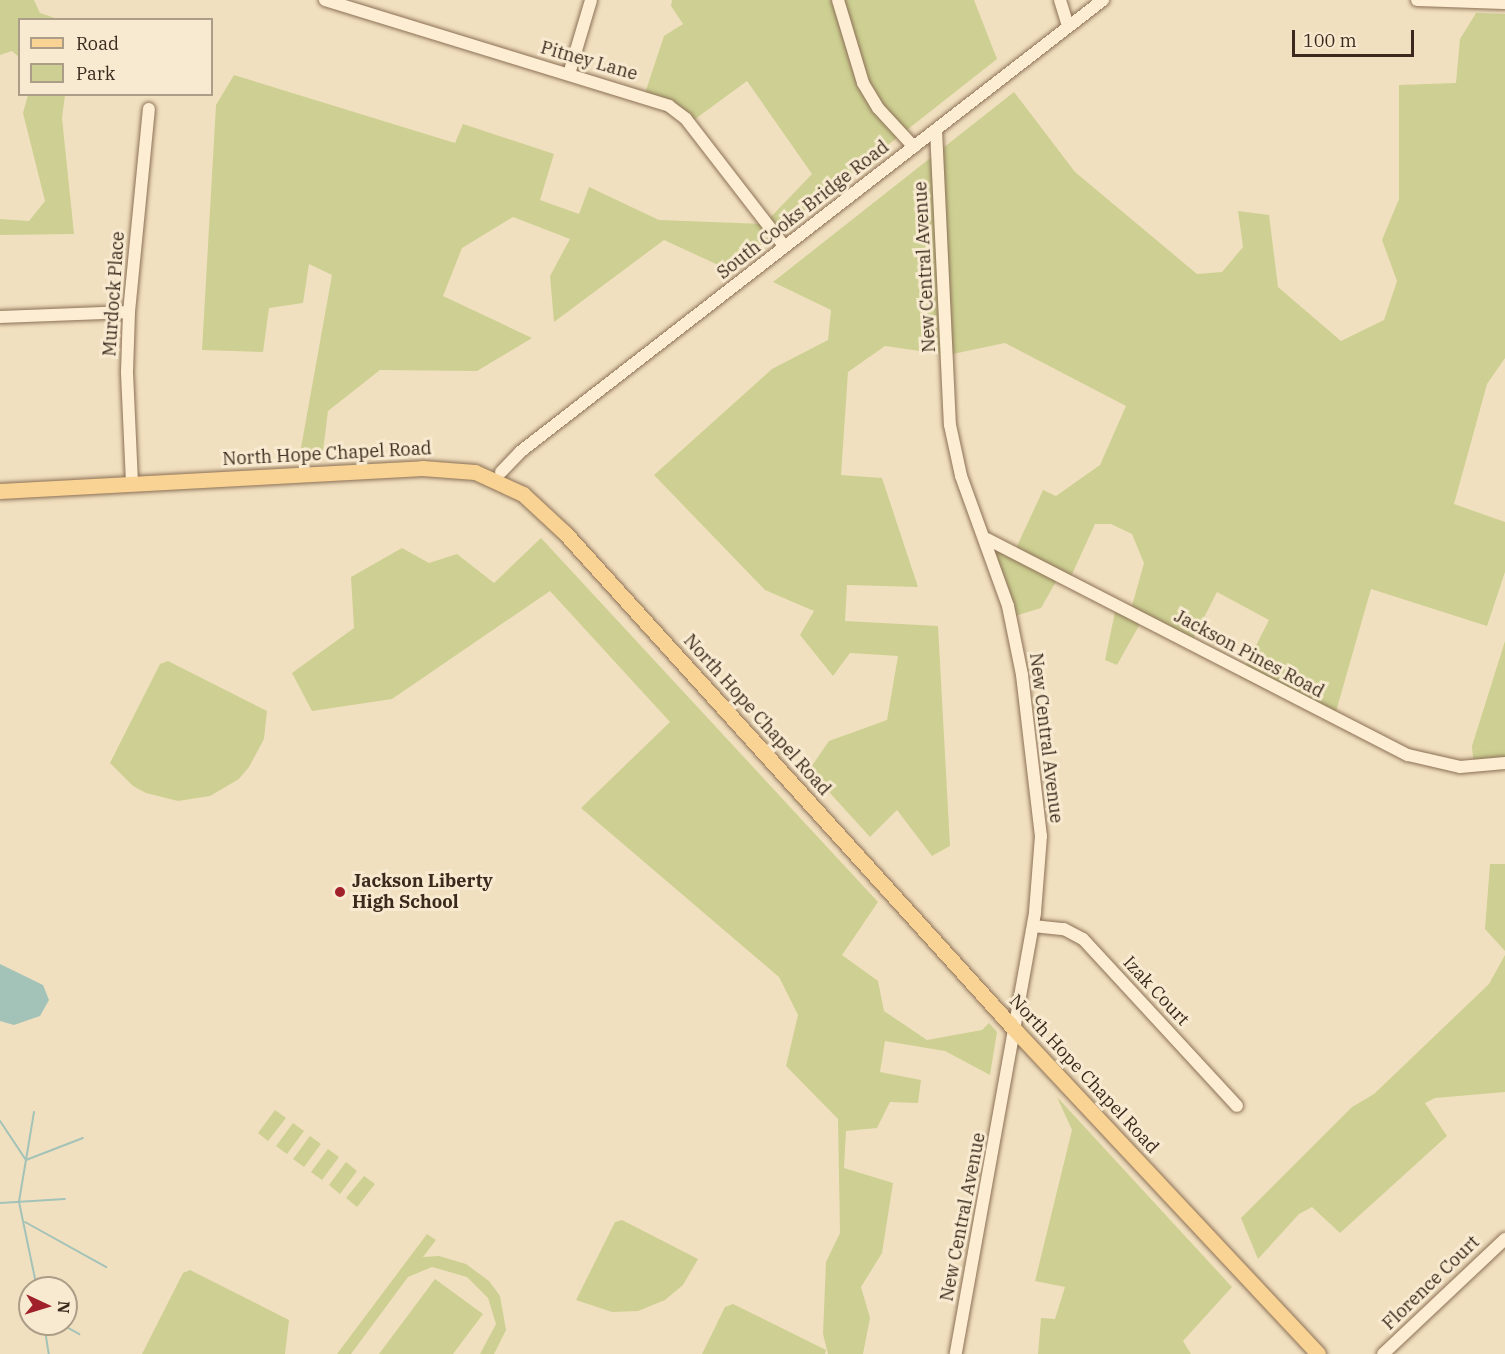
<!DOCTYPE html>
<html>
<head>
<meta charset="utf-8">
<style>
	body { margin:0 }
	#map { position:relative; width:1505px; height:1354px; overflow:hidden; background:#f1e0bf; font-family:"IBM Plex Serif",serif }
	div>[style] { position:absolute }
	.green>* { inset:0; background:#cdd092 }
	.water>* { inset:0; background:#a3c3b8 }
	.stream>* { height:2px; margin:-1px; padding:0 1px; transform-origin:1px; border-radius:1px; background:#a3c3b8 }
	.roads { filter:drop-shadow(0 0 2px #8c7056) drop-shadow(0 0 2px #8c7056) }
	.minor>* { height:12px; margin:-6px; padding:0 6px; transform-origin:6px; border-radius:6px; background:#fcedd3 }
	.major>* { height:15px; margin:-7.5px; padding:0 7.5px; transform-origin:7.5px; border-radius:7.5px; background:#f8d394 }
	.dots>* { width:16px; height:16px; translate:-50% -50%; box-sizing:border-box; border:3px solid #f8ead0; border-radius:50% }
	span { translate:-50% -50%; white-space:nowrap; text-align:center; line-height:1.15; -webkit-text-stroke:6px #f8ead0; paint-order:stroke }
	.street-label { font-size:18px; color:#3a291c }
	.poi-label { font-size:18px; color:#3a291c; font-weight:700 }
	.left { translate:0 -50%; text-align:left }
	.legend { position:absolute; left:18px; top:18px; width:195px; height:78px; box-sizing:border-box; background:#f8ead0; border:2px solid #ac9d88; margin:0; padding:8px 10px; list-style:none; font-size:18px; color:#3a291c }
	.legend li { display:flex; align-items:center; gap:12px; height:30px }
	.legend b { width:30px; border:2px solid #ac9d88 }
	.north { position:absolute; left:18px; top:1276px; width:60px; height:60px; box-sizing:border-box; background:#f8ead0; border:2px solid #ac9d88; border-radius:50%; rotate:94deg; font-size:16px; font-weight:700; line-height:24px; text-align:center; color:#3a291c }
	.north::after { content:''; display:block; margin:auto; width:21px; height:27px; background:#a02129; clip-path:polygon(50% 0,100% 100%,50% 72%,0 100%) }
	.scale { position:absolute; left:1292px; top:30px; width:122px; height:27px; box-sizing:border-box; border:3px solid #3a291c; border-top:0; padding-left:8px; font-size:18px; line-height:21px; white-space:nowrap; color:#3a291c; -webkit-text-stroke:4px #f8ead0; paint-order:stroke }
</style>
</head>
<body>
<div id="map">
	<div class="green">
		<i style="clip-path:polygon(0 0,34px 0,40px 13px,58px 19px,20px 20px,19px 57px,12px 51px,0 55px)"></i>
		<i style="clip-path:polygon(672px 0,974px 0,997px 59px,729px 270px,664px 240px,554px 322px,550px 276px,570px 239px,513px 217px,462px 248px,443px 296px,532px 338px,477px 371px,380px 370px,328px 411px,322px 459px,299px 459px,332px 275px,309px 264px,303px 303px,269px 308px,263px 352px,202px 350px,216px 105px,234px 75px,455px 143px,463px 124px,554px 154px,540px 200px,579px 214px,589px 187px,659px 220px,764px 224px,812px 174px,747px 81px,687px 125px,643px 99px,664px 36px,683px 24px,671px 6px)"></i>
		<i style="clip-path:polygon(1476px 13px,1505px 14px,1505px 358px,1487px 384px,1454px 504px,1505px 522px,1505px 572px,1487px 626px,1371px 589px,1333px 722px,1240px 677px,1269px 620px,1217px 592px,1189px 647px,1141px 622px,1117px 665px,1105px 660px,1116px 607px,1130px 613px,1144px 563px,1132px 534px,1111px 524px,1095px 524px,1068px 583px,1058px 578px,1041px 608px,1012px 617px,986px 543px,1012px 557px,1043px 490px,1056px 496px,1100px 465px,1126px 406px,1005px 343px,948px 355px,885px 346px,848px 372px,841px 475px,882px 478px,918px 587px,847px 585px,845px 621px,938px 626px,950px 846px,932px 856px,897px 810px,870px 837px,809px 770px,829px 741px,887px 720px,898px 656px,850px 653px,833px 676px,800px 635px,814px 611px,765px 590px,654px 475px,772px 369px,828px 340px,831px 310px,773px 282px,1014px 92px,1075px 172px,1197px 274px,1222px 272px,1243px 247px,1238px 211px,1269px 215px,1278px 287px,1341px 341px,1384px 320px,1397px 281px,1382px 240px,1399px 199px,1399px 85px,1456px 83px,1460px 39px)"></i>
		<i style="clip-path:polygon(28px 95px,65px 95px,62px 118px,74px 234px,0 235px,0 219px,29px 221px,45px 201px,23px 113px)"></i>
		<i style="clip-path:polygon(541px 538px,878px 902px,842px 955px,878px 981px,884px 1011px,927px 1040px,982px 1030px,989px 1023px,997px 1032px,990px 1075px,945px 1051px,885px 1041px,880px 1072px,921px 1080px,918px 1103px,890px 1102px,877px 1128px,846px 1131px,844px 1168px,893px 1183px,882px 1253px,861px 1287px,870px 1318px,863px 1354px,828px 1354px,823px 1334px,826px 1262px,840px 1233px,838px 1119px,786px 1066px,798px 1015px,779px 977px,581px 808px,670px 722px,550px 591px,392px 699px,312px 711px,292px 673px,354px 628px,351px 577px,402px 548px,429px 563px,457px 554px,494px 583px)"></i>
		<i style="clip-path:polygon(1505px 641px,1505px 765px,1474px 769px,1472px 746px)"></i>
		<i style="clip-path:polygon(168px 661px,267px 711px,264px 739px,249px 767px,239px 779px,210px 796px,178px 801px,146px 793px,133px 786px,110px 763px,160px 664px)"></i>
		<i style="clip-path:polygon(1490px 864px,1505px 864px,1505px 951px,1485px 929px)"></i>
		<i style="clip-path:polygon(1505px 955px,1505px 1092px,1435px 1098px,1425px 1103px,1447px 1136px,1340px 1233px,1312px 1207px,1299px 1214px,1258px 1259px,1241px 1218px,1352px 1107px,1374px 1094px,1489px 984px)"></i>
		<i style="clip-path:polygon(1057px 1097px,1232px 1287px,1183px 1341px,1191px 1354px,1038px 1354px,1041px 1318px,1055px 1319px,1065px 1287px,1035px 1281px,1072px 1130px)"></i>
		<i style="clip-path:polygon(275px 1110px,286px 1118px,268px 1141px,258px 1133px)"></i>
		<i style="clip-path:polygon(293px 1123px,304px 1131px,287px 1154px,276px 1146px)"></i>
		<i style="clip-path:polygon(310px 1136px,321px 1144px,304px 1167px,293px 1159px)"></i>
		<i style="clip-path:polygon(328px 1149px,339px 1157px,322px 1180px,311px 1172px)"></i>
		<i style="clip-path:polygon(346px 1162px,357px 1171px,340px 1194px,329px 1185px)"></i>
		<i style="clip-path:polygon(364px 1176px,375px 1184px,357px 1207px,346px 1198px)"></i>
		<i style="clip-path:polygon(622px 1220px,698px 1259px,683px 1285px,665px 1300px,638px 1311px,612px 1312px,576px 1300px,615px 1222px)"></i>
		<i style="clip-path:polygon(427px 1234px,436px 1240px,423px 1257px,439px 1256px,466px 1264px,489px 1281px,500px 1296px,506px 1330px,494px 1354px,480px 1354px,496px 1324px,488px 1298px,467px 1277px,432px 1267px,408px 1277px,351px 1354px,337px 1354px)"></i>
		<i style="clip-path:polygon(190px 1270px,289px 1320px,285px 1354px,142px 1354px,183px 1273px)"></i>
		<i style="clip-path:polygon(435px 1279px,483px 1314px,453px 1354px,379px 1354px)"></i>
		<i style="clip-path:polygon(733px 1304px,826px 1350px,825px 1354px,702px 1354px,725px 1307px)"></i>
	</div>
	<div class="water">
		<i style="clip-path:polygon(0 964px,43px 985px,49px 1000px,40px 1016px,14px 1025px,0 1021px)"></i>
	</div>
	<div class="stream">
		<i style="left:34px;top:1112px;width:91px;rotate:99.5deg"></i>
		<i style="left:19px;top:1202px;width:88px;rotate:78.2deg"></i>
		<i style="left:0;top:1121px;width:47px;rotate:56.3deg"></i>
		<i style="left:26px;top:1160px;width:61px;rotate:-21.1deg"></i>
		<i style="left:0;top:1203px;width:65px;rotate:-3.5deg"></i>
		<i style="left:25px;top:1222px;width:93px;rotate:29.1deg"></i>
		<i style="left:44px;top:1324px;width:30px;rotate:81deg"></i>
		<i style="left:61px;top:1324px;width:21px;rotate:29deg"></i>
	</div>
	<div class="roads">
		<div class="minor">
			<i style="left:325px;top:0;width:360px;rotate:17.1deg"></i>
			<i style="left:669px;top:106px;width:21px;rotate:37deg"></i>
			<i style="left:686px;top:119px;width:160px;rotate:52.3deg"></i>
			<i style="left:838px;top:0;width:87px;rotate:73.2deg"></i>
			<i style="left:863px;top:83px;width:29px;rotate:59deg"></i>
			<i style="left:878px;top:108px;width:53px;rotate:47.3deg"></i>
			<i style="left:1060px;top:0;width:27px;rotate:73deg"></i>
			<i style="left:1417px;top:0;width:88px;rotate:2deg"></i>
			<i style="left:569px;top:74px;width:77px;rotate:-73.4deg"></i>
			<i style="left:936px;top:130px;width:295px;rotate:87.3deg"></i>
			<i style="left:950px;top:425px;width:52px;rotate:77.8deg"></i>
			<i style="left:961px;top:476px;width:138px;rotate:70.1deg"></i>
			<i style="left:1008px;top:606px;width:70px;rotate:78.5deg"></i>
			<i style="left:1022px;top:675px;width:162px;rotate:83.3deg"></i>
			<i style="left:1041px;top:836px;width:77px;rotate:94.5deg"></i>
			<i style="left:1035px;top:913px;width:448px;rotate:100.2deg"></i>
			<i style="left:0;top:317px;width:129px;rotate:-2.2deg"></i>
			<i style="left:501px;top:472px;width:28px;rotate:-46deg"></i>
			<i style="left:520px;top:452px;width:738px;rotate:-37.79deg"></i>
			<i style="left:132px;top:483px;width:111px;rotate:-92.6deg"></i>
			<i style="left:127px;top:372px;width:60px;rotate:-88.1deg"></i>
			<i style="left:129px;top:312px;width:204px;rotate:-84.4deg"></i>
			<i style="left:987px;top:539px;width:473px;rotate:27.2deg"></i>
			<i style="left:1408px;top:755px;width:53px;rotate:13deg"></i>
			<i style="left:1460px;top:767px;width:45px;rotate:-5.1deg"></i>
			<i style="left:1033px;top:926px;width:31px;rotate:6deg"></i>
			<i style="left:1064px;top:929px;width:21px;rotate:28deg"></i>
			<i style="left:1083px;top:939px;width:227px;rotate:47.3deg"></i>
			<i style="left:1383px;top:1354px;width:168px;rotate:-43.3deg"></i>
		</div>
		<div class="major">
			<i style="left:0;top:491px;width:423px;rotate:-3.1deg"></i>
			<i style="left:422px;top:468px;width:53px;rotate:4.3deg"></i>
			<i style="left:475px;top:472px;width:53px;rotate:24.6deg"></i>
			<i style="left:523px;top:494px;width:57px;rotate:42.9deg"></i>
			<i style="left:565px;top:533px;width:672px;rotate:47.84deg"></i>
			<i style="left:1016px;top:1031px;width:442px;rotate:46.9deg"></i>
		</div>
	</div>
	<div class="dots">
		<i style="left:340px;top:892px;background:#a02129"></i>
	</div>
	<div class="street-label">
		<span style="left:589px;top:61px;rotate:16deg">Pitney Lane</span>
		<span style="left:803px;top:210px;rotate:-38deg">South Cooks Bridge Road</span>
		<span style="left:925px;top:267px;rotate:-93deg">New Central Avenue</span>
		<span style="left:114px;top:294px;rotate:-86deg">Murdock Place</span>
		<span style="left:327px;top:454px;rotate:-3deg">North Hope Chapel Road</span>
		<span style="left:1249px;top:654px;rotate:28deg">Jackson Pines Road</span>
		<span style="left:757px;top:715px;rotate:48deg">North Hope Chapel Road</span>
		<span style="left:1046px;top:738px;rotate:83deg">New Central Avenue</span>
		<span style="left:1156px;top:991px;rotate:47deg">Izak Court</span>
		<span style="left:1084px;top:1074px;rotate:47deg">North Hope Chapel Road</span>
		<span style="left:963px;top:1217px;rotate:-79deg">New Central Avenue</span>
		<span style="left:1431px;top:1283px;rotate:-44deg">Florence Court</span>
	</div>
	<div class="poi-label">
		<span class="left" style="left:352px;top:892px">Jackson Liberty<br>High School</span>
	</div>
	<ul class="legend">
	<li><b style="height:8px;background:#f8d394"></b>Road</li>
	<li><b style="height:16px;background:#cdd092"></b>Park</li>
	</ul>
	<div class="north">N</div>
	<div class="scale">100 m</div>
</div>
</body>
</html>
